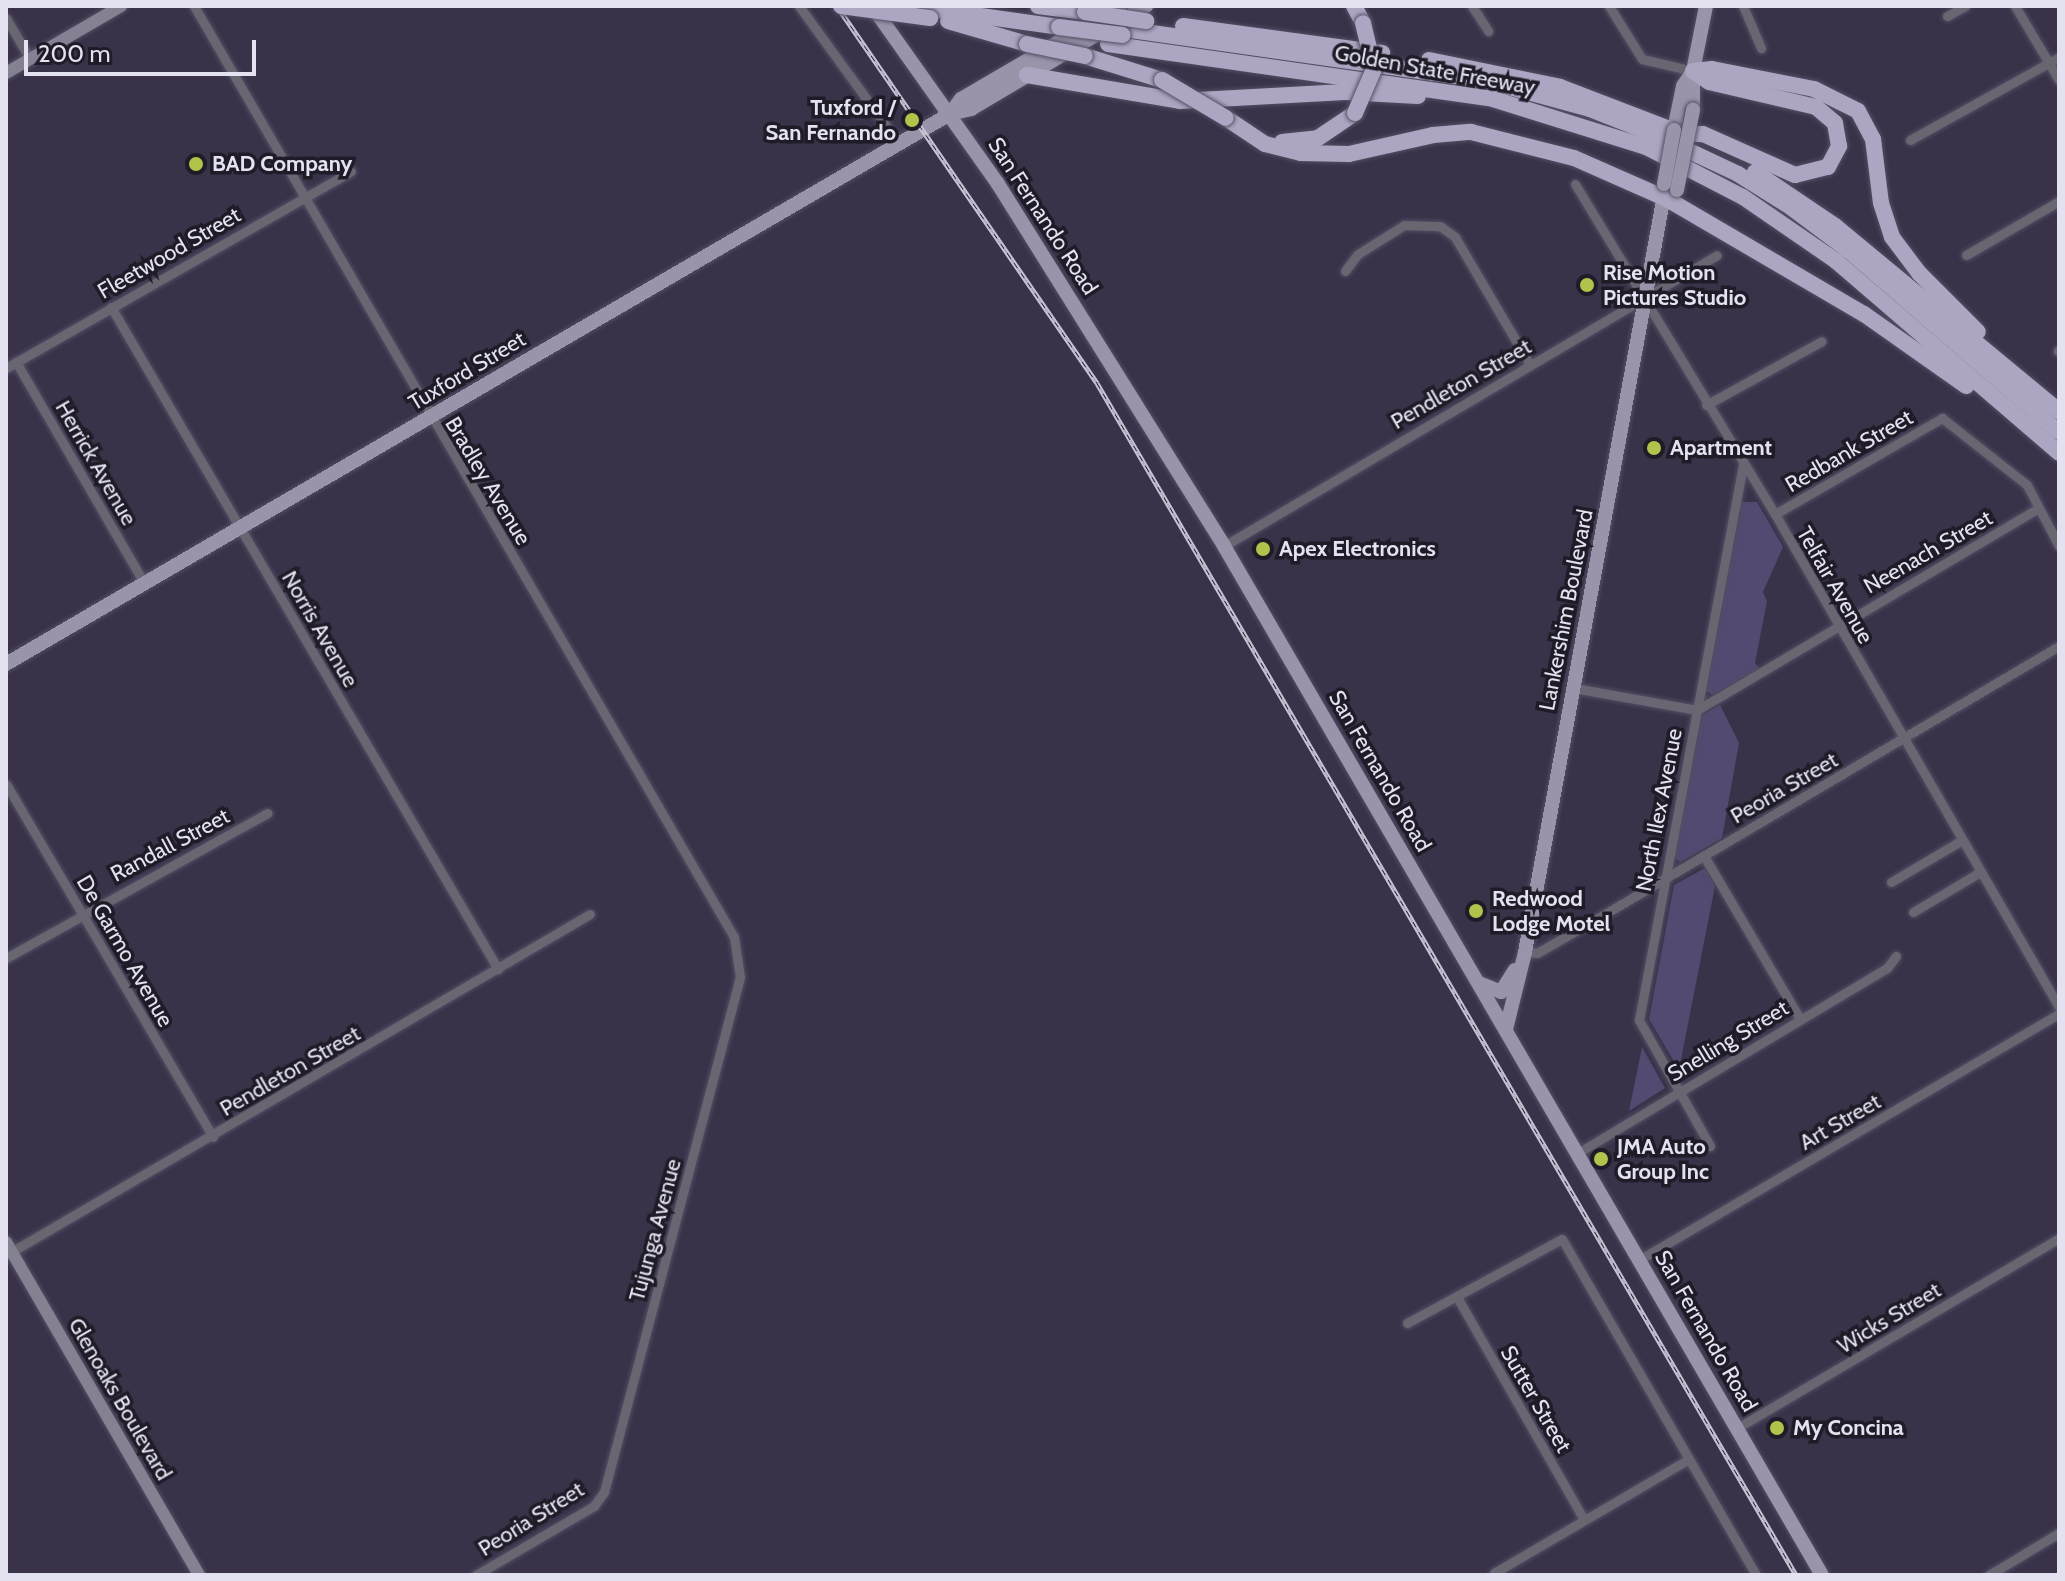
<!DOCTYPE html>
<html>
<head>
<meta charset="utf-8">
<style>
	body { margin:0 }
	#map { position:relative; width:2065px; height:1581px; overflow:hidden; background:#393249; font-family:Cabin,sans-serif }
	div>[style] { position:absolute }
	.green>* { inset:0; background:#544971 }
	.roads { filter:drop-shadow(0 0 2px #544e64) drop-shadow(0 0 2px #544e64) }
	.minor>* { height:9px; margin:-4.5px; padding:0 4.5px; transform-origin:4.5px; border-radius:4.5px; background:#696672 }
	.secondary>* { height:12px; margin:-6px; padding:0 6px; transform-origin:6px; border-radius:6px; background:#858092 }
	.primary>* { height:14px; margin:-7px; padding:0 7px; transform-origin:7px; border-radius:7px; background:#9a94ab }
	.motorway>* { height:16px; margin:-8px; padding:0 8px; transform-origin:8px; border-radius:8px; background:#ada6c2 }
	.rail>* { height:5px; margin-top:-2.5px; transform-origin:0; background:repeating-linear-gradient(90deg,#1f1c27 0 6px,#c7c3d4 0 12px); box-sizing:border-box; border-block:2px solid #c7c3d4 }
	.bridges { filter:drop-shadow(0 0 2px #544e64) drop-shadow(0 0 2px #544e64) }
	.primary-bridge>* { height:14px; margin:-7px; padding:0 7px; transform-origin:7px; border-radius:7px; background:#9a94ab }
	.motorway-bridge>* { height:16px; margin:-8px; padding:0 8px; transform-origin:8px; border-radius:8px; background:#ada6c2 }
	.dots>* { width:22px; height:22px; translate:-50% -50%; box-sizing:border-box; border:4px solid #1f1c27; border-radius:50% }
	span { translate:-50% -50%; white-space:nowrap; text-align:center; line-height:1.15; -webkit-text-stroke:7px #1f1c27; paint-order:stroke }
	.street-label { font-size:22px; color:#e4e1f0 }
	.poi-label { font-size:22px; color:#e4e1f0; font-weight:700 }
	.right { translate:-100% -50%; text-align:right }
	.left { translate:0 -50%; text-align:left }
	.frame { position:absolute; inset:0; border:8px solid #e4e1f0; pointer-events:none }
	.scale { position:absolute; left:24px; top:40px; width:232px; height:36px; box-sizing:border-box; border:4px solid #e4e1f0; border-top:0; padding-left:10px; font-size:24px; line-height:28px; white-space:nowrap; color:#e4e1f0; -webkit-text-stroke:6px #1f1c27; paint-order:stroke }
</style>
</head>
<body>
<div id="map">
	<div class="green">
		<i style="clip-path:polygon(1742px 502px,1757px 502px,1783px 547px,1763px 592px,1767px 601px,1755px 663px,1759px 668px,1713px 695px,1706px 691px)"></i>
		<i style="clip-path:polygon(1720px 705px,1739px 743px,1722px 838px,1680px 862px,1674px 858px,1702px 715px)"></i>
		<i style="clip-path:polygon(1705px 868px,1715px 886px,1679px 1070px,1649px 1019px,1674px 885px)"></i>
		<i style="clip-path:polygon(1642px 1047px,1665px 1088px,1629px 1111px)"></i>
	</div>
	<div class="roads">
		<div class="minor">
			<i style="left:194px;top:6px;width:1076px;rotate:59.89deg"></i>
			<i style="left:734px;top:937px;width:40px;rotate:81.5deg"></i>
			<i style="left:740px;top:977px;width:533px;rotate:104.79deg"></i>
			<i style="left:604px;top:1492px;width:17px;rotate:126deg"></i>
			<i style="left:594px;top:1506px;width:137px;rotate:149.7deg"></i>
			<i style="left:799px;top:6px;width:172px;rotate:54deg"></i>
			<i style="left:1472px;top:6px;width:30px;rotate:57deg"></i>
			<i style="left:1609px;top:6px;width:62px;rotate:58.1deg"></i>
			<i style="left:1642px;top:59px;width:52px;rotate:13.2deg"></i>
			<i style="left:1743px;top:6px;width:46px;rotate:66.8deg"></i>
			<i style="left:2015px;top:6px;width:86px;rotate:59.3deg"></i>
			<i style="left:1947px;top:16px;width:21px;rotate:-29deg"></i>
			<i style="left:6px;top:18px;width:48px;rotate:59.7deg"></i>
			<i style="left:1910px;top:140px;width:171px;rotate:-29.1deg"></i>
			<i style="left:1575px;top:184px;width:386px;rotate:58.8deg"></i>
			<i style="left:1775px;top:514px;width:569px;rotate:60.06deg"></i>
			<i style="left:1966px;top:255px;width:108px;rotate:-30.1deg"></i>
			<i style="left:1345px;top:271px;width:21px;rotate:-53deg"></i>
			<i style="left:1358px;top:254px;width:54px;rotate:-32.2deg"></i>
			<i style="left:1404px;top:225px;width:36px;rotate:2deg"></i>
			<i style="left:1440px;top:226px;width:19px;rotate:36deg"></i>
			<i style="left:1455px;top:237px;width:148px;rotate:59.6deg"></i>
			<i style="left:111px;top:307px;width:767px;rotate:59.69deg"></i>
			<i style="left:2058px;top:351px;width:1px;rotate:-45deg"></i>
			<i style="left:16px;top:362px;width:255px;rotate:59.9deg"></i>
			<i style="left:6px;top:368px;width:397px;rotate:-29.7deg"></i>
			<i style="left:1706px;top:405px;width:132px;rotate:-28.9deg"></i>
			<i style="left:1775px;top:514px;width:193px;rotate:-29.9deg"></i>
			<i style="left:1942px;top:418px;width:108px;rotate:38.2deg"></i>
			<i style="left:2027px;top:485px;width:69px;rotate:62.3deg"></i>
			<i style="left:1224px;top:546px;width:572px;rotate:-30.55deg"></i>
			<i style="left:1574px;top:688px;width:125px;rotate:10.1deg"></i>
			<i style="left:1697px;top:710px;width:396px;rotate:-30.6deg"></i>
			<i style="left:6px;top:784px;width:409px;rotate:59.6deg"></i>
			<i style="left:1704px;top:856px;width:189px;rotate:59.5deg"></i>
			<i style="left:1891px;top:882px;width:82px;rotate:-30.6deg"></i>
			<i style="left:1913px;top:912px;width:78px;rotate:-30.8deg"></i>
			<i style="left:1525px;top:952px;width:12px;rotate:5deg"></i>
			<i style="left:1537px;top:953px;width:70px;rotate:-29.8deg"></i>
			<i style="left:1598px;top:918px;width:535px;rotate:-30.54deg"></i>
			<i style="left:6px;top:958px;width:299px;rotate:-29deg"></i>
			<i style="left:1710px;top:1146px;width:145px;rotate:-119.4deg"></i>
			<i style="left:1639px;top:1020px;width:565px;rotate:-79.39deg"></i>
			<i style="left:1576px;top:1154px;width:362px;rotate:-30.9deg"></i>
			<i style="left:1887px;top:968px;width:15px;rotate:-53deg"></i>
			<i style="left:6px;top:1255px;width:676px;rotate:-30.28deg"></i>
			<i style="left:1639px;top:1260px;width:487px;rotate:-30.4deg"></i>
			<i style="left:1457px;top:1297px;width:254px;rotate:60.3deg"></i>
			<i style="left:1407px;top:1323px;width:176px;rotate:-28.5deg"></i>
			<i style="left:1562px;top:1239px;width:388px;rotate:60deg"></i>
			<i style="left:1737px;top:1428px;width:374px;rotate:-30.5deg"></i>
			<i style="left:1494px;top:1573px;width:226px;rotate:-30.3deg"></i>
			<i style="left:1989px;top:1575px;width:82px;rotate:-31deg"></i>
		</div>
		<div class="secondary">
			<i style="left:6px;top:73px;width:133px;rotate:-30.2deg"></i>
			<i style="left:6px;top:1242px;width:385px;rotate:59.9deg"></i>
		</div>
		<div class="primary">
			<i style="left:872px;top:6px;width:218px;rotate:54.7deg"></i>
			<i style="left:998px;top:184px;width:427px;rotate:58deg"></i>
			<i style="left:1224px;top:546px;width:1190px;rotate:59.84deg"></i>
			<i style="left:1122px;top:20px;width:28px;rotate:-30deg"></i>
			<i style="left:1693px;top:110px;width:39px;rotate:-90deg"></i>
			<i style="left:1693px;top:71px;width:66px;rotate:-78.7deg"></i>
			<i style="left:950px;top:114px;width:19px;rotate:-54deg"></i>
			<i style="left:961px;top:99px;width:184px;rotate:-30.3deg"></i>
			<i style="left:1674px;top:130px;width:45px;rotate:-78.4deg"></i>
			<i style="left:1683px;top:86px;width:18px;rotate:-56deg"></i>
			<i style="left:6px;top:664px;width:1093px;rotate:-30.23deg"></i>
			<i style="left:950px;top:114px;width:22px;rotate:-13deg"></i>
			<i style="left:971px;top:109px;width:155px;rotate:-30.7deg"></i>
			<i style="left:1479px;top:983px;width:24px;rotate:22deg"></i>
			<i style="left:1501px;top:992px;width:26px;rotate:-58deg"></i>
			<i style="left:1506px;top:1029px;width:79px;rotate:-76.1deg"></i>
			<i style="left:1525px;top:952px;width:775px;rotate:-79.59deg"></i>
		</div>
		<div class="motorway">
			<i style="left:910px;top:6px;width:150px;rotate:8deg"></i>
			<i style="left:1038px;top:6px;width:47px;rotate:7.3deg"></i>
			<i style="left:1354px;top:6px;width:19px;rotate:62deg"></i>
			<i style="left:948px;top:21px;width:82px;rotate:16.2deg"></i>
			<i style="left:1183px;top:26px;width:201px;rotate:7.7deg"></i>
			<i style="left:1131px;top:30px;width:357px;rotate:8.1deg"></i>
			<i style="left:1484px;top:80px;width:110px;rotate:15.3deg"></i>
			<i style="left:1590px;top:109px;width:66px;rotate:21.5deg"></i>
			<i style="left:1651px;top:133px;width:96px;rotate:25.2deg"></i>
			<i style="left:1738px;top:174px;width:64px;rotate:32.2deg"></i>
			<i style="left:1792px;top:208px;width:71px;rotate:37deg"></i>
			<i style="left:1849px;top:251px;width:277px;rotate:40.8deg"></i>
			<i style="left:1108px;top:44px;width:389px;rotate:8.1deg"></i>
			<i style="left:1493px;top:99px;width:160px;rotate:17.4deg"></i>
			<i style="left:1646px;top:147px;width:109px;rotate:27.3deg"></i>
			<i style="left:1743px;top:197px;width:113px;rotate:34.5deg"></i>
			<i style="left:1836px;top:261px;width:294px;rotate:40.7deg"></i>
			<i style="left:1085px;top:56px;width:81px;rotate:17.3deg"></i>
			<i style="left:1429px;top:60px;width:134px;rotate:11.6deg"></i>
			<i style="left:1560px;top:87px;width:134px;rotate:21deg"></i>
			<i style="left:1693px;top:71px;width:19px;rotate:-6deg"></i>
			<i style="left:1712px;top:69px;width:104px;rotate:11.1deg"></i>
			<i style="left:1814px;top:89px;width:49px;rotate:26.6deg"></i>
			<i style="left:1858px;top:111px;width:32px;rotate:62deg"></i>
			<i style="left:1873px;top:139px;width:64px;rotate:82.9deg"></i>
			<i style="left:1881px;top:203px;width:36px;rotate:72deg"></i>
			<i style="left:1892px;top:237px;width:45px;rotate:53.1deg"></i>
			<i style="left:1919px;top:273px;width:83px;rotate:45deg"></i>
			<i style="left:1027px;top:75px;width:155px;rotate:9.6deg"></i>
			<i style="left:1180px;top:101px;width:165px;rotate:-3.1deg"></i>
			<i style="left:1345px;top:92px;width:73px;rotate:3.1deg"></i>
			<i style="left:1226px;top:118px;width:47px;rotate:33.7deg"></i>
			<i style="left:1265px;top:144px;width:37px;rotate:14deg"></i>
			<i style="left:1301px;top:153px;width:48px;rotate:1.2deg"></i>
			<i style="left:1349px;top:154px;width:86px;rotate:-12.7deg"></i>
			<i style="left:1433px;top:135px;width:38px;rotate:-5deg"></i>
			<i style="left:1471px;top:132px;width:106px;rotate:14.2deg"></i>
			<i style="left:1574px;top:158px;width:102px;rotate:23.8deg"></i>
			<i style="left:1667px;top:199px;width:228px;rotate:30.3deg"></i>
			<i style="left:1864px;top:314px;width:125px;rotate:35.2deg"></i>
			<i style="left:1681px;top:133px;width:22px;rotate:3deg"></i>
			<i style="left:1703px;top:134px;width:101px;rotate:24deg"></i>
			<i style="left:1795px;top:175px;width:34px;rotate:-14deg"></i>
			<i style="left:1828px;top:167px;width:24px;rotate:-62deg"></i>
			<i style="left:1839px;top:146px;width:23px;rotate:-100deg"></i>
			<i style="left:1835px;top:123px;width:25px;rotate:-140deg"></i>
			<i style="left:1816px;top:107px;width:110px;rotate:-166.8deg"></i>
			<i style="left:1709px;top:82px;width:19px;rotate:-145deg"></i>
			<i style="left:1282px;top:142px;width:36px;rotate:-6deg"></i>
			<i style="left:1318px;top:138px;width:45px;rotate:-34deg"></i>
			<i style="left:1755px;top:172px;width:97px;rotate:34deg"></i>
			<i style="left:1835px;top:226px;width:291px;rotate:39.6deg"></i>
		</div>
	</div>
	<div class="rail">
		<i style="left:837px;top:6px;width:458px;rotate:55.4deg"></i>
		<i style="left:1097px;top:383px;width:1382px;rotate:59.61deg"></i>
	</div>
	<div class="bridges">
		<div class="primary-bridge">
			<i style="left:1664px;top:184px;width:55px;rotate:-79.5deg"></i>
			<i style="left:1677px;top:190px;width:82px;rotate:-78.7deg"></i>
		</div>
		<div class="motorway-bridge">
			<i style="left:841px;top:6px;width:90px;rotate:7.7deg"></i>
			<i style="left:1085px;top:12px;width:62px;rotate:8.4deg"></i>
			<i style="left:1059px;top:27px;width:64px;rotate:7.2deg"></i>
			<i style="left:1027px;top:44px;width:59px;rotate:11.7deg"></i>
			<i style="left:1162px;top:80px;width:74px;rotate:30.7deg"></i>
			<i style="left:1355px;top:113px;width:48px;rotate:-66.6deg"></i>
			<i style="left:1374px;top:69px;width:47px;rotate:-103.4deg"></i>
		</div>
	</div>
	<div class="dots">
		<i style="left:912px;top:120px;background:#b2c34c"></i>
		<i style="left:196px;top:164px;background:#b2c34c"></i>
		<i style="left:1587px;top:285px;background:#b2c34c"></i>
		<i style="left:1654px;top:448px;background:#b2c34c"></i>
		<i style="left:1263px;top:549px;background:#b2c34c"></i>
		<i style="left:1476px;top:911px;background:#b2c34c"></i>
		<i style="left:1601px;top:1159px;background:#b2c34c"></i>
		<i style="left:1777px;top:1428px;background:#b2c34c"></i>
	</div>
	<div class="street-label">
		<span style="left:1435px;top:70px;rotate:10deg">Golden State Freeway</span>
		<span style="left:1043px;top:216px;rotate:57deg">San Fernando Road</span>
		<span style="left:169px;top:253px;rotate:-30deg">Fleetwood Street</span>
		<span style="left:467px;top:371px;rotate:-31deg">Tuxford Street</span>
		<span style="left:1461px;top:384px;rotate:-30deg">Pendleton Street</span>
		<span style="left:1849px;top:451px;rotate:-30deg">Redbank Street</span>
		<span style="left:96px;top:463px;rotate:60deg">Herrick Avenue</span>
		<span style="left:488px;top:481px;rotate:59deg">Bradley Avenue</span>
		<span style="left:1928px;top:552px;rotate:-30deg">Neenach Street</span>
		<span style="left:1835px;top:585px;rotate:60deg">Telfair Avenue</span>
		<span style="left:1566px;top:610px;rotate:-79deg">Lankershim Boulevard</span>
		<span style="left:320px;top:629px;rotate:60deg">Norris Avenue</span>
		<span style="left:1380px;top:771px;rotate:60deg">San Fernando Road</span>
		<span style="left:1784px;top:788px;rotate:-30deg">Peoria Street</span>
		<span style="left:1659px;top:810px;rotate:-79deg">North Ilex Avenue</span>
		<span style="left:170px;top:845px;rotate:-28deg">Randall Street</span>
		<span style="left:125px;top:951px;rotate:60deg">De Garmo Avenue</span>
		<span style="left:1728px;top:1041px;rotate:-31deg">Snelling Street</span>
		<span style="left:290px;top:1071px;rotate:-30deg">Pendleton Street</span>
		<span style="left:1840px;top:1122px;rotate:-30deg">Art Street</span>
		<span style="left:655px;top:1230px;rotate:-75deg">Tujunga Avenue</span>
		<span style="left:1889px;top:1318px;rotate:-31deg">Wicks Street</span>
		<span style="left:1706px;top:1331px;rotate:60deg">San Fernando Road</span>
		<span style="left:120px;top:1399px;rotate:60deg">Glenoaks Boulevard</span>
		<span style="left:1536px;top:1399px;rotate:60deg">Sutter Street</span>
		<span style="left:531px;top:1519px;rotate:-32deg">Peoria Street</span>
	</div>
	<div class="poi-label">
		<span class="right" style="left:896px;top:120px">Tuxford /<br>San Fernando</span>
		<span class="left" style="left:212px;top:164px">BAD Company</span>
		<span class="left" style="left:1603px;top:285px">Rise Motion<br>Pictures Studio</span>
		<span class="left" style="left:1670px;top:448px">Apartment</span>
		<span class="left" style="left:1279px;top:549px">Apex Electronics</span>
		<span class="left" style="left:1492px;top:911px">Redwood<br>Lodge Motel</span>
		<span class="left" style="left:1617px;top:1159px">JMA Auto<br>Group Inc</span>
		<span class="left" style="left:1793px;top:1428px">My Concina</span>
	</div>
	<div class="frame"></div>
	<div class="scale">200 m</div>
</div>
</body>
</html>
